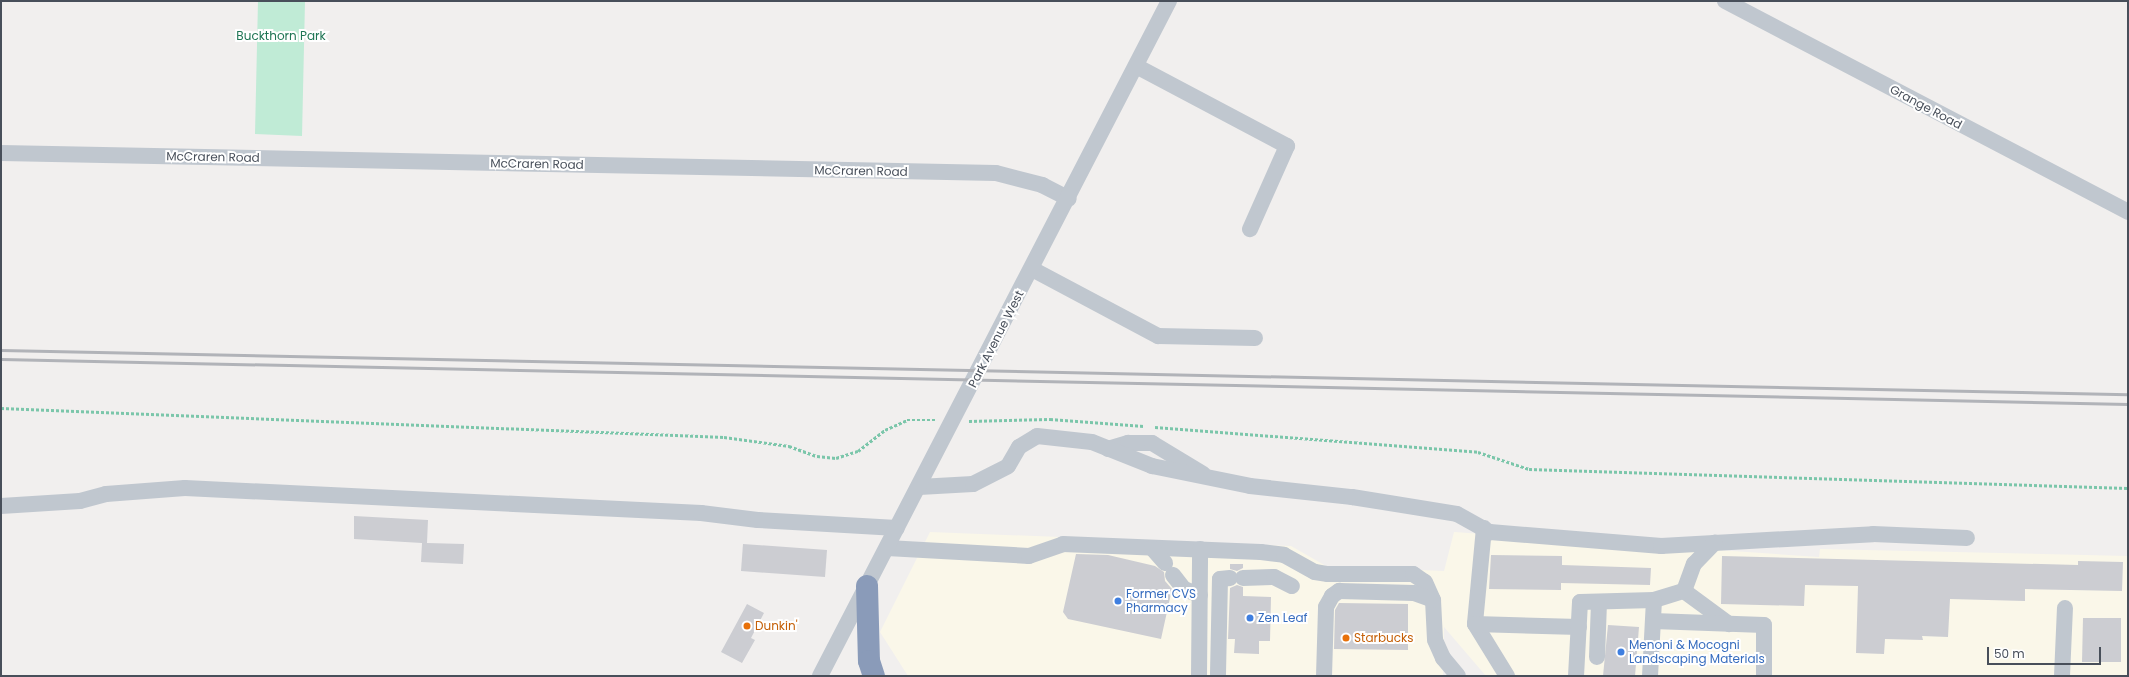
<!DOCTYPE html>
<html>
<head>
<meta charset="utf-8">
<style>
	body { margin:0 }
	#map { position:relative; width:2129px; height:677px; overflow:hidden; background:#f1efee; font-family:Poppins,sans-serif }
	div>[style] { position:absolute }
	.commercial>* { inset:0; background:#faf7e9 }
	.green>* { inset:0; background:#c0ebd6 }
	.building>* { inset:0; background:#cccdd2 }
	.path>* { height:2.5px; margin-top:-1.25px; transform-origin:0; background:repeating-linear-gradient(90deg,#7bc6aa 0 3px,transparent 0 5px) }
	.minor>* { height:16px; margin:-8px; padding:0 8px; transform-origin:8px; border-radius:8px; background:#c0c7cf }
	.highway>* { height:22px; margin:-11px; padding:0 11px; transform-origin:11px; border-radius:11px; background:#8a9bb9 }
	.rail>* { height:3px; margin:-1.5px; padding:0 1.5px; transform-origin:1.5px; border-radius:1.5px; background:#b1b3b8 }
	.dots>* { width:11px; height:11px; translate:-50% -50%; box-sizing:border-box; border:2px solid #fff; border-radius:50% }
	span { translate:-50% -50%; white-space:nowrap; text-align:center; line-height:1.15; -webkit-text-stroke:4px #fff; paint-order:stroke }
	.park-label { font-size:12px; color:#1f7554 }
	.street-label { font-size:12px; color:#484f5a }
	.shop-label { font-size:12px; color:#366cbe }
	.left { translate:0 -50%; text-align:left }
	.food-label { font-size:12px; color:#c56008 }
	.frame { position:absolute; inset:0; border:2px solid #484f5a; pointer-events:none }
	.scale { position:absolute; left:1987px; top:647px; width:114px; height:18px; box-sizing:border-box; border:2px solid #484f5a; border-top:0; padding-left:5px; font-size:12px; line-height:14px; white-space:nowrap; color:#484f5a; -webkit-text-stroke:3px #fff; paint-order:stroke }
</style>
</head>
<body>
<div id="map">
	<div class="commercial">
		<i style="clip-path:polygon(930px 532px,1291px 546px,1326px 566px,1444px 571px,1454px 532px,1819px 557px,1820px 549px,2128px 556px,2128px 676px,1486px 676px,1444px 627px,1443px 676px,908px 676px,880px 632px)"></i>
	</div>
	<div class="green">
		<i style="clip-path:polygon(258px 1px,305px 1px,302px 136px,255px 134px)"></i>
	</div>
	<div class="building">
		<i style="clip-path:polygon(354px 516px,428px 520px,427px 543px,464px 544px,463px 564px,421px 562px,422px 543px,354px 539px)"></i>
		<i style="clip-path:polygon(743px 544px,827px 550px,825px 577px,741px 571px)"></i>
		<i style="clip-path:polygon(1076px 554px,1108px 555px,1155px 566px,1164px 572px,1165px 581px,1172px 589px,1161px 639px,1068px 619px,1063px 612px)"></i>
		<i style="clip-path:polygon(1491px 555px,1562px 556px,1562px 565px,1651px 568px,1650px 585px,1561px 583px,1561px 590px,1489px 589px)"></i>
		<i style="clip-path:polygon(1722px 556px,2078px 565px,2078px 561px,2123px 562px,2122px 591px,2025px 589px,2025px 601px,1950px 599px,1948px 637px,1922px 636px,1923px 640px,1885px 639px,1884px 654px,1856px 653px,1858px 586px,1805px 585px,1804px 606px,1721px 604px)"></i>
		<i style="clip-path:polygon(1230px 564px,1243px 564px,1243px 568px,1237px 571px,1230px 569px)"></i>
		<i style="clip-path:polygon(1237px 585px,1243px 587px,1243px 596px,1271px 597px,1270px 641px,1259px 641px,1259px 654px,1234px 653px,1235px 639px,1228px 639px,1230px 588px)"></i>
		<i style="clip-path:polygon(1339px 603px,1408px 604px,1408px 650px,1334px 649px,1335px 610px)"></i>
		<i style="clip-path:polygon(747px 604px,764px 613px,751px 638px,755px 640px,742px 663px,721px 652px)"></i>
		<i style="clip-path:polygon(2083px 618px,2121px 618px,2121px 662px,2082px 662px)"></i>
		<i style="clip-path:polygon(1608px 625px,1639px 627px,1635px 676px,1603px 676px)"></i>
	</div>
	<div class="path">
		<i style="left:1px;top:408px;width:724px;rotate:2.3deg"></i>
		<i style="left:724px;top:437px;width:66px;rotate:7.9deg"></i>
		<i style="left:789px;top:446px;width:30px;rotate:20deg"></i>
		<i style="left:817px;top:456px;width:19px;rotate:6deg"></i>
		<i style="left:836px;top:458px;width:23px;rotate:-18deg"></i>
		<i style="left:858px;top:451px;width:34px;rotate:-38deg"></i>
		<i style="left:885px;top:430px;width:24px;rotate:-24deg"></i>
		<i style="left:907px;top:420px;width:29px"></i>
		<i style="left:969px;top:421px;width:81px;rotate:-1.4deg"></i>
		<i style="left:1050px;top:419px;width:94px;rotate:4.3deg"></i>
		<i style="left:1155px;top:427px;width:324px;rotate:4.4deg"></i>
		<i style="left:1478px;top:452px;width:54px;rotate:18.4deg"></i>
		<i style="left:1529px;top:469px;width:599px;rotate:1.82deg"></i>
	</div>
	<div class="minor">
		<i style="left:1725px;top:1px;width:455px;rotate:27.6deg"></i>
		<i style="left:1136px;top:66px;width:171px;rotate:27.9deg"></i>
		<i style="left:1287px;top:146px;width:91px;rotate:114deg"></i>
		<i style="left:1px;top:153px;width:995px;rotate:1.15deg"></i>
		<i style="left:996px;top:173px;width:48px;rotate:14.6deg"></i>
		<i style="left:1042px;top:185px;width:30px;rotate:27deg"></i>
		<i style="left:1032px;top:269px;width:143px;rotate:28deg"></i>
		<i style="left:1158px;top:336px;width:97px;rotate:1.2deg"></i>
		<i style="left:1108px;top:449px;width:21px;rotate:-17deg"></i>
		<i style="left:1128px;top:443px;width:24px"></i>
		<i style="left:1152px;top:443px;width:60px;rotate:31.3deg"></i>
		<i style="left:919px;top:487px;width:54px;rotate:-3.2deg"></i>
		<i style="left:973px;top:484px;width:39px;rotate:-27deg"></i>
		<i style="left:1008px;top:466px;width:22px;rotate:-60deg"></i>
		<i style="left:1019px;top:447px;width:21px;rotate:-31deg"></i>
		<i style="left:1037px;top:436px;width:55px;rotate:6.2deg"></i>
		<i style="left:1092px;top:442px;width:65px;rotate:21.8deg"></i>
		<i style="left:1152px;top:466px;width:100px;rotate:11.5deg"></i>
		<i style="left:1250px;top:486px;width:103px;rotate:6.2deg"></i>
		<i style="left:1352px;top:497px;width:106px;rotate:9.2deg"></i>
		<i style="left:1457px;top:514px;width:38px;rotate:29deg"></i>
		<i style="left:1490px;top:532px;width:172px;rotate:4.7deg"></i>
		<i style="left:1661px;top:546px;width:212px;rotate:-3.2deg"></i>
		<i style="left:1873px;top:534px;width:94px;rotate:2.4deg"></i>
		<i style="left:1px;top:506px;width:79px;rotate:-3.6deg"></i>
		<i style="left:80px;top:501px;width:27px;rotate:-15deg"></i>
		<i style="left:106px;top:494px;width:79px;rotate:-4.3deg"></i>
		<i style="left:185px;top:488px;width:517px;rotate:2.77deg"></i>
		<i style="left:701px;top:513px;width:57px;rotate:7deg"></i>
		<i style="left:758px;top:520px;width:139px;rotate:3.3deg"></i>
		<i style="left:1484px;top:528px;width:96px;rotate:95.4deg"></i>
		<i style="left:1475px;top:624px;width:61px;rotate:58.4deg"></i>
		<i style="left:887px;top:548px;width:142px;rotate:3.2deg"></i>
		<i style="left:1029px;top:556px;width:36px;rotate:-19deg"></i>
		<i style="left:1063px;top:544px;width:198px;rotate:2.3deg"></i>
		<i style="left:1261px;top:552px;width:23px;rotate:7deg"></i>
		<i style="left:1284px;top:555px;width:35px;rotate:29deg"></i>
		<i style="left:1315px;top:572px;width:13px;rotate:9deg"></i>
		<i style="left:1328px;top:574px;width:85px"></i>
		<i style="left:1413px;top:574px;width:14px;rotate:34deg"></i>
		<i style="left:1425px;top:582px;width:20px;rotate:66deg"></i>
		<i style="left:1433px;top:600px;width:40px;rotate:87.1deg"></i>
		<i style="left:1435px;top:640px;width:20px;rotate:66deg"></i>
		<i style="left:1443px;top:658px;width:23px;rotate:50deg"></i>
		<i style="left:1152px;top:548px;width:20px;rotate:49deg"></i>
		<i style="left:1173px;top:575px;width:18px;rotate:52deg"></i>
		<i style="left:1184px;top:589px;width:17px;rotate:21deg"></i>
		<i style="left:1243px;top:578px;width:31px;rotate:-2deg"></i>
		<i style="left:1274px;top:577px;width:20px;rotate:27deg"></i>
		<i style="left:1684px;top:591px;width:56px;rotate:36.3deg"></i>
		<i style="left:1654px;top:600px;width:31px;rotate:-17deg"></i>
		<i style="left:1684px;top:591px;width:29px;rotate:-70deg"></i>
		<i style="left:1694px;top:564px;width:30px;rotate:-46deg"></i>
		<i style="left:1653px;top:621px;width:111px;rotate:2.1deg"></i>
		<i style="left:1764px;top:625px;width:51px;rotate:90deg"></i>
		<i style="left:1475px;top:624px;width:104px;rotate:1.7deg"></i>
		<i style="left:1597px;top:657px;width:55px;rotate:-87.9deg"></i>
		<i style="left:1218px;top:674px;width:95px;rotate:-88.8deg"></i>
		<i style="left:1220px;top:579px;width:10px;rotate:-6deg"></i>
		<i style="left:820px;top:676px;width:760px;rotate:-62.66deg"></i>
		<i style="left:1199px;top:676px;width:127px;rotate:-89.5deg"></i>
		<i style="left:1324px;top:676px;width:69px;rotate:-88.3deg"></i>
		<i style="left:1326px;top:607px;width:13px;rotate:-61deg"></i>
		<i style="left:1332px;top:596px;width:9px;rotate:-36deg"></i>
		<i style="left:1339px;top:591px;width:75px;rotate:1.5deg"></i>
		<i style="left:1414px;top:593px;width:20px;rotate:20deg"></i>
		<i style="left:1576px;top:676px;width:74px;rotate:-86.9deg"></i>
		<i style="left:1580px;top:602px;width:74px;rotate:-1.5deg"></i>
		<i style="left:1654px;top:600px;width:76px;rotate:93deg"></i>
		<i style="left:2062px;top:676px;width:68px;rotate:-87.5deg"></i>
	</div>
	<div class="highway">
		<i style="left:867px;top:586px;width:75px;rotate:88.5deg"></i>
		<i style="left:869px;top:661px;width:16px;rotate:72deg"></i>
	</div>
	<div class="rail">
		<i style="left:1px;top:350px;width:2127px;rotate:1.19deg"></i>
		<i style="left:1px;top:359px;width:2127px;rotate:1.21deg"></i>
	</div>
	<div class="dots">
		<i style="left:1118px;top:601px;background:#3f7fe0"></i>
		<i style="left:1250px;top:618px;background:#3f7fe0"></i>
		<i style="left:747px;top:626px;background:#e8710a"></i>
		<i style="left:1346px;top:638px;background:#e8710a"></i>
		<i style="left:1621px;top:652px;background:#3f7fe0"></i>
	</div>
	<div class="park-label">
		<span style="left:281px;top:36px">Buckthorn Park</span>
	</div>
	<div class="street-label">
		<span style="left:1926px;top:107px;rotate:28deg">Grange Road</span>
		<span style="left:213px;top:157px;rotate:1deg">McCraren Road</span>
		<span style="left:537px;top:164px;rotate:1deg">McCraren Road</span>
		<span style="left:861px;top:171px;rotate:1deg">McCraren Road</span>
		<span style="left:996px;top:339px;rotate:-63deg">Park Avenue West</span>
	</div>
	<div class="shop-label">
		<span class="left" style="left:1126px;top:601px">Former CVS<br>Pharmacy</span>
		<span class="left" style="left:1258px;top:618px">Zen Leaf</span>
		<span class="left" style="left:1629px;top:652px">Menoni &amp; Mocogni<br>Landscaping Materials</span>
	</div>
	<div class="food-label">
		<span class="left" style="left:755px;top:626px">Dunkin'</span>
		<span class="left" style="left:1354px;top:638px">Starbucks</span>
	</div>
	<div class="frame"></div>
	<div class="scale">50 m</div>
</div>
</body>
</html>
